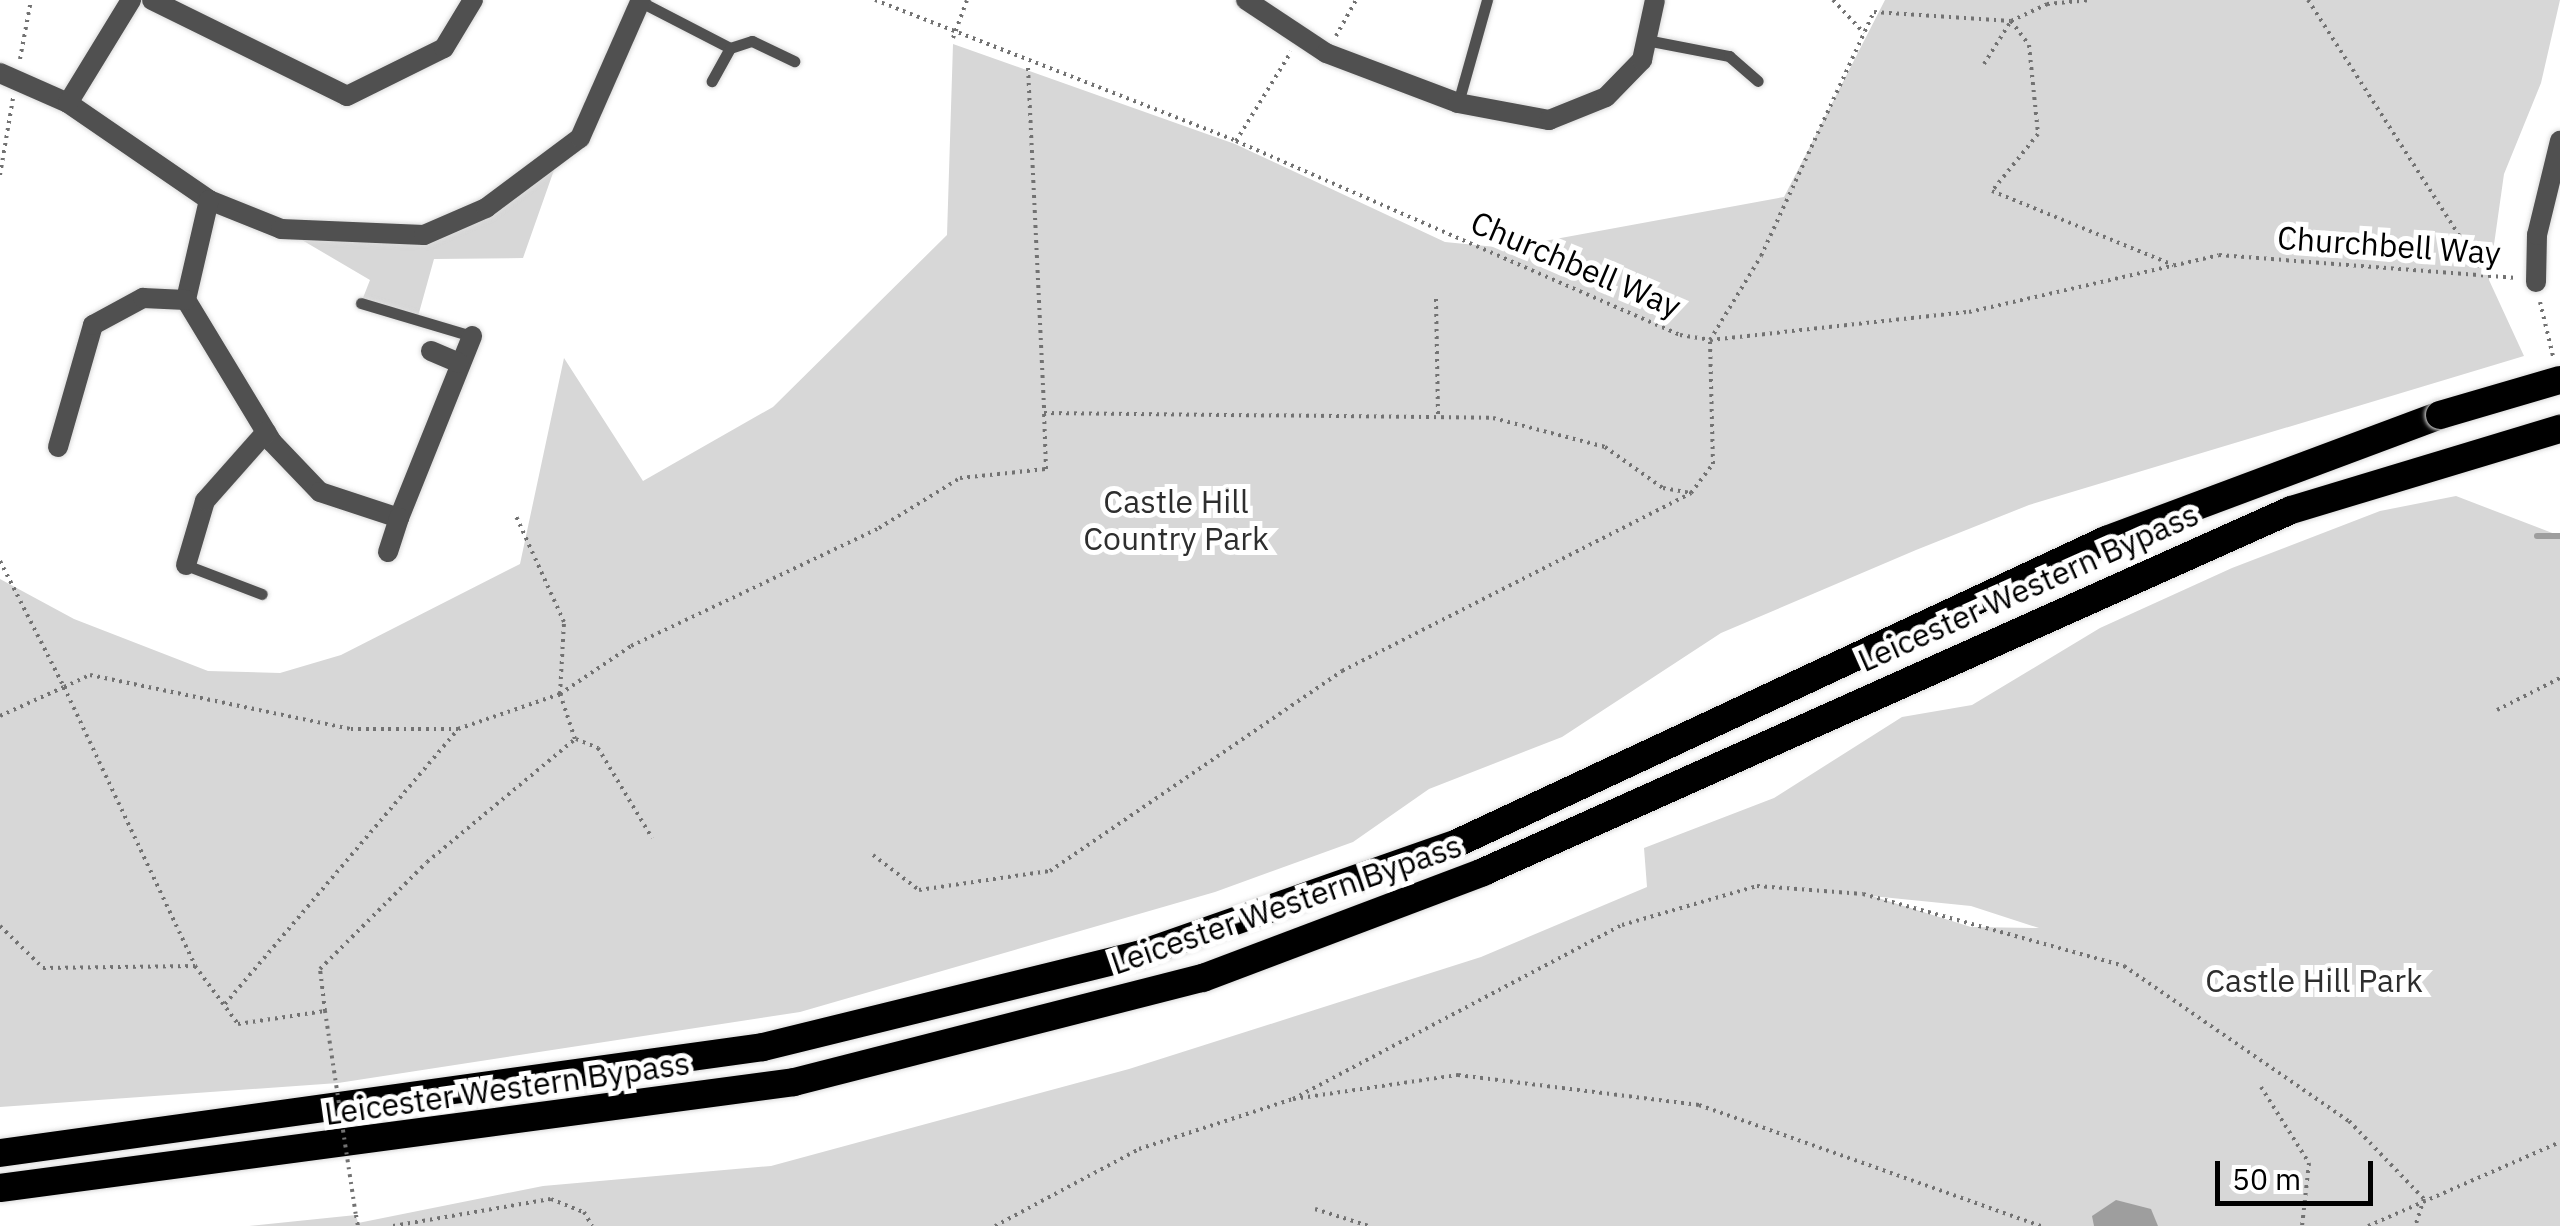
<!DOCTYPE html>
<html>
<head>
<meta charset="utf-8">
<style>
	body { margin:0 }
	#map { position:relative; width:2560px; height:1226px; overflow:hidden; background:#fff; font-family:"IBM Plex Sans",sans-serif }
	div>[style] { position:absolute }
	.green>* { inset:0; background:#d7d7d7 }
	.water>* { inset:0; background:#9e9e9e }
	.stream>* { height:6px; margin:-3px; padding:0 3px; transform-origin:3px; border-radius:3px; background:#9e9e9e }
	.path>* { height:4px; margin-top:-2px; transform-origin:0; background:repeating-linear-gradient(90deg,#727272 0 2.5px,transparent 0 7.5px) }
	.roads { filter:drop-shadow(0 0 2px #dbdbdb) drop-shadow(0 0 2px #dbdbdb) }
	.service>* { height:11px; margin:-5.5px; padding:0 5.5px; transform-origin:5.5px; border-radius:5.5px; background:#505050 }
	.minor>* { height:20px; margin:-10px; padding:0 10px; transform-origin:10px; border-radius:10px; background:#505050 }
	.trunk>* { height:28px; margin:-14px; padding:0 14px; transform-origin:14px; border-radius:14px; background:#000 }
	.path-bridge>* { height:4px; margin-top:-2px; transform-origin:0; background:repeating-linear-gradient(90deg,#727272 0 2.5px,transparent 0 7.5px) }
	.bridges { filter:drop-shadow(0 0 2px #dbdbdb) drop-shadow(0 0 2px #dbdbdb) }
	.trunk-bridge>* { height:28px; margin:-14px; padding:0 14px; transform-origin:14px; border-radius:14px; background:#000 }
	span { translate:-50% -50%; white-space:nowrap; text-align:center; line-height:1.15; -webkit-text-stroke:10px #fff; paint-order:stroke }
	.street-label { font-size:32px; color:#000 }
	.park-label { font-size:32px; color:#2e2e2e }
	.scale { position:absolute; left:2215px; top:1161px; width:158px; height:45px; box-sizing:border-box; border:5px solid #000; border-top:0; padding-left:12px; font-size:30px; line-height:35px; white-space:nowrap; color:#000; -webkit-text-stroke:8px #fff; paint-order:stroke }
</style>
</head>
<body>
<div id="map">
	<div class="green">
		<i style="clip-path:polygon(1885px 0,2560px 0,2541px 83px,2504px 174px,2489px 280px,2524px 356px,2029px 505px,1916px 550px,1721px 633px,1562px 737px,1429px 789px,1353px 842px,1215px 892px,800px 1012px,338px 1083px,0 1107px,0 579px,74px 619px,208px 671px,280px 673px,341px 655px,520px 564px,564px 358px,643px 481px,773px 407px,947px 235px,953px 44px,1235px 144px,1445px 242px,1506px 248px,1784px 197px)"></i>
		<i style="clip-path:polygon(560px 153px,523px 258px,434px 259px,417px 320px,361px 303px,370px 280px,290px 233px,424px 235px)"></i>
		<i style="clip-path:polygon(evenodd,2456px 496px,2560px 536px,2560px 1226px,249px 1226px,356px 1215px,358px 1223px,543px 1186px,771px 1166px,1129px 1069px,1481px 957px,1647px 887px,1644px 848px,1774px 798px,1902px 717px,1972px 705px,2100px 628px,2232px 568px,2380px 511px,2456px 496px,1872px 896px,1971px 906px,2039px 928px,1971px 927px,1872px 896px)"></i>
	</div>
	<div class="water">
		<i style="clip-path:polygon(2116px 1200px,2151px 1209px,2158px 1226px,2094px 1226px,2092px 1216px)"></i>
	</div>
	<div class="stream">
		<i style="left:2537px;top:536px;width:23px"></i>
	</div>
	<div class="path">
		<i style="left:875px;top:0;width:388px;rotate:21.3deg"></i>
		<i style="left:1236px;top:141px;width:485px;rotate:23.6deg"></i>
		<i style="left:1680px;top:335px;width:30px;rotate:9deg"></i>
		<i style="left:1710px;top:340px;width:261px;rotate:-6.2deg"></i>
		<i style="left:1969px;top:312px;width:256px;rotate:-12.8deg"></i>
		<i style="left:2219px;top:255px;width:299px;rotate:4.4deg"></i>
		<i style="left:1833px;top:0;width:45px;rotate:46.8deg"></i>
		<i style="left:2308px;top:0;width:320px;rotate:57.3deg"></i>
		<i style="left:1336px;top:36px;width:41px;rotate:-60.9deg"></i>
		<i style="left:953px;top:38px;width:40px;rotate:-69.8deg"></i>
		<i style="left:20px;top:59px;width:60px;rotate:-79.4deg"></i>
		<i style="left:1984px;top:64px;width:51px;rotate:-57.9deg"></i>
		<i style="left:2011px;top:21px;width:30px;rotate:53deg"></i>
		<i style="left:2029px;top:45px;width:89px;rotate:84.2deg"></i>
		<i style="left:2038px;top:134px;width:73px;rotate:128.9deg"></i>
		<i style="left:1992px;top:191px;width:196px;rotate:22.2deg"></i>
		<i style="left:1028px;top:68px;width:345px;rotate:87.3deg"></i>
		<i style="left:1236px;top:141px;width:105px;rotate:-58.3deg"></i>
		<i style="left:0;top:175px;width:78px;rotate:-80.4deg"></i>
		<i style="left:1436px;top:299px;width:119px;rotate:89deg"></i>
		<i style="left:2540px;top:302px;width:56px;rotate:76.5deg"></i>
		<i style="left:0;top:561px;width:141px;rotate:63.1deg"></i>
		<i style="left:64px;top:687px;width:29px;rotate:-25deg"></i>
		<i style="left:90px;top:675px;width:267px;rotate:11.7deg"></i>
		<i style="left:351px;top:729px;width:107px"></i>
		<i style="left:458px;top:729px;width:108px;rotate:-18.9deg"></i>
		<i style="left:560px;top:694px;width:86px;rotate:-34.1deg"></i>
		<i style="left:631px;top:646px;width:275px;rotate:-25.4deg"></i>
		<i style="left:879px;top:528px;width:95px;rotate:-31.7deg"></i>
		<i style="left:960px;top:478px;width:86px;rotate:-6deg"></i>
		<i style="left:1046px;top:469px;width:56px;rotate:-92deg"></i>
		<i style="left:1044px;top:413px;width:449px;rotate:0.6deg"></i>
		<i style="left:1493px;top:418px;width:116px;rotate:14.5deg"></i>
		<i style="left:1605px;top:447px;width:71px;rotate:35.3deg"></i>
		<i style="left:1663px;top:488px;width:28px;rotate:10deg"></i>
		<i style="left:1691px;top:493px;width:36px;rotate:-53deg"></i>
		<i style="left:1713px;top:464px;width:124px;rotate:-91.4deg"></i>
		<i style="left:1710px;top:340px;width:98px;rotate:-58.7deg"></i>
		<i style="left:1761px;top:256px;width:269px;rotate:-65.2deg"></i>
		<i style="left:1874px;top:12px;width:137px;rotate:3.8deg"></i>
		<i style="left:2011px;top:21px;width:40px;rotate:-25deg"></i>
		<i style="left:2047px;top:4px;width:44px;rotate:-5.2deg"></i>
		<i style="left:2497px;top:710px;width:71px;rotate:-26.9deg"></i>
		<i style="left:0;top:716px;width:70px;rotate:-24.4deg"></i>
		<i style="left:64px;top:687px;width:308px;rotate:64.8deg"></i>
		<i style="left:195px;top:966px;width:72px;rotate:53.4deg"></i>
		<i style="left:238px;top:1024px;width:88px;rotate:-8.5deg"></i>
		<i style="left:325px;top:1011px;width:42px;rotate:-96.8deg"></i>
		<i style="left:320px;top:969px;width:151px;rotate:-45deg"></i>
		<i style="left:427px;top:862px;width:192px;rotate:-39.7deg"></i>
		<i style="left:575px;top:739px;width:47px;rotate:-108.4deg"></i>
		<i style="left:560px;top:694px;width:72px;rotate:-86.8deg"></i>
		<i style="left:564px;top:622px;width:119px;rotate:-114.4deg"></i>
		<i style="left:576px;top:739px;width:24px;rotate:22deg"></i>
		<i style="left:598px;top:748px;width:105px;rotate:59deg"></i>
		<i style="left:873px;top:855px;width:58px;rotate:37.3deg"></i>
		<i style="left:919px;top:890px;width:132px;rotate:-8.3deg"></i>
		<i style="left:1050px;top:871px;width:354px;rotate:-34.4deg"></i>
		<i style="left:1342px;top:671px;width:392px;rotate:-27deg"></i>
		<i style="left:0;top:926px;width:60px;rotate:44.3deg"></i>
		<i style="left:43px;top:968px;width:152px;rotate:-0.8deg"></i>
		<i style="left:225px;top:1004px;width:360px;rotate:-49.7deg"></i>
		<i style="left:2261px;top:1087px;width:90px;rotate:57.7deg"></i>
		<i style="left:2309px;top:1163px;width:63px;rotate:96.3deg"></i>
		<i style="left:1293px;top:1099px;width:372px;rotate:-27.9deg"></i>
		<i style="left:1622px;top:925px;width:141px;rotate:-16.1deg"></i>
		<i style="left:1757px;top:886px;width:106px;rotate:4.3deg"></i>
		<i style="left:1863px;top:894px;width:271px;rotate:15.4deg"></i>
		<i style="left:2124px;top:966px;width:273px;rotate:34.6deg"></i>
		<i style="left:2349px;top:1121px;width:108px;rotate:46.1deg"></i>
		<i style="left:2424px;top:1199px;width:28px;rotate:108deg"></i>
		<i style="left:1315px;top:1209px;width:57px;rotate:17.5deg"></i>
		<i style="left:356px;top:1215px;width:11px;rotate:80deg"></i>
		<i style="left:393px;top:1226px;width:160px;rotate:-9.7deg"></i>
		<i style="left:551px;top:1199px;width:35px;rotate:22deg"></i>
		<i style="left:584px;top:1212px;width:16px;rotate:60deg"></i>
		<i style="left:995px;top:1226px;width:163px;rotate:-28.1deg"></i>
		<i style="left:1139px;top:1149px;width:162px;rotate:-18deg"></i>
		<i style="left:1293px;top:1099px;width:167px;rotate:-8.3deg"></i>
		<i style="left:1458px;top:1075px;width:243px;rotate:7.1deg"></i>
		<i style="left:1699px;top:1105px;width:363px;rotate:19.5deg"></i>
		<i style="left:2368px;top:1226px;width:210px;rotate:-23.6deg"></i>
	</div>
	<div class="roads">
		<div class="service">
			<i style="left:641px;top:2px;width:100px;rotate:27.3deg"></i>
			<i style="left:730px;top:48px;width:38px;rotate:119deg"></i>
			<i style="left:1646px;top:40px;width:85px;rotate:10.9deg"></i>
			<i style="left:1729px;top:56px;width:38px;rotate:41deg"></i>
			<i style="left:730px;top:48px;width:23px;rotate:-18deg"></i>
			<i style="left:752px;top:41px;width:47px;rotate:25.5deg"></i>
			<i style="left:1458px;top:103px;width:107px;rotate:-74.3deg"></i>
			<i style="left:361px;top:303px;width:116px;rotate:16.6deg"></i>
			<i style="left:186px;top:565px;width:81px;rotate:20.9deg"></i>
		</div>
		<div class="minor">
			<i style="left:152px;top:0;width:217px;rotate:26.2deg"></i>
			<i style="left:347px;top:96px;width:108px;rotate:-26.3deg"></i>
			<i style="left:444px;top:48px;width:56px;rotate:-58.9deg"></i>
			<i style="left:1246px;top:0;width:96px;rotate:33.5deg"></i>
			<i style="left:1326px;top:53px;width:141px;rotate:20.7deg"></i>
			<i style="left:1458px;top:103px;width:93px;rotate:10.6deg"></i>
			<i style="left:1549px;top:120px;width:61px;rotate:-22deg"></i>
			<i style="left:1606px;top:97px;width:52px;rotate:-45.8deg"></i>
			<i style="left:1642px;top:60px;width:61px;rotate:-77.8deg"></i>
			<i style="left:0;top:73px;width:74px;rotate:23.8deg"></i>
			<i style="left:68px;top:103px;width:171px;rotate:34.5deg"></i>
			<i style="left:209px;top:200px;width:78px;rotate:21.9deg"></i>
			<i style="left:281px;top:229px;width:143px;rotate:2.4deg"></i>
			<i style="left:424px;top:235px;width:68px;rotate:-23.5deg"></i>
			<i style="left:486px;top:208px;width:117px;rotate:-36.7deg"></i>
			<i style="left:580px;top:138px;width:151px;rotate:-66.2deg"></i>
			<i style="left:68px;top:103px;width:121px;rotate:-58.5deg"></i>
			<i style="left:209px;top:200px;width:103px;rotate:103deg"></i>
			<i style="left:186px;top:300px;width:166px;rotate:58.8deg"></i>
			<i style="left:272px;top:442px;width:69px;rotate:46.2deg"></i>
			<i style="left:320px;top:492px;width:83px;rotate:18.2deg"></i>
			<i style="left:399px;top:518px;width:196px;rotate:-68.1deg"></i>
			<i style="left:2536px;top:282px;width:47px;rotate:-88.8deg"></i>
			<i style="left:2537px;top:235px;width:97px;rotate:-76.3deg"></i>
			<i style="left:431px;top:351px;width:30px;rotate:23deg"></i>
			<i style="left:58px;top:447px;width:127px;rotate:-74deg"></i>
			<i style="left:93px;top:325px;width:57px;rotate:-28.4deg"></i>
			<i style="left:143px;top:298px;width:43px;rotate:2.7deg"></i>
			<i style="left:388px;top:552px;width:36px;rotate:-72deg"></i>
			<i style="left:186px;top:565px;width:67px;rotate:-73.5deg"></i>
			<i style="left:205px;top:501px;width:92px;rotate:-48.5deg"></i>
		</div>
		<div class="trunk">
			<i style="left:0;top:1153px;width:770px;rotate:-7.91deg"></i>
			<i style="left:763px;top:1047px;width:389px;rotate:-13.8deg"></i>
			<i style="left:1141px;top:954px;width:330px;rotate:-19.3deg"></i>
			<i style="left:1453px;top:845px;width:721px;rotate:-25.04deg"></i>
			<i style="left:2106px;top:540px;width:357px;rotate:-20.5deg"></i>
			<i style="left:0;top:1188px;width:801px;rotate:-7.6deg"></i>
			<i style="left:794px;top:1082px;width:422px;rotate:-14.3deg"></i>
			<i style="left:1203px;top:978px;width:299px;rotate:-20.7deg"></i>
			<i style="left:1483px;top:872px;width:885px;rotate:-24.13deg"></i>
			<i style="left:2291px;top:510px;width:281px;rotate:-16.8deg"></i>
		</div>
	</div>
	<div class="path-bridge">
		<i style="left:325px;top:1011px;width:206px;rotate:81.4deg"></i>
	</div>
	<div class="bridges">
		<div class="trunk-bridge">
			<i style="left:2440px;top:415px;width:125px;rotate:-16.3deg"></i>
		</div>
	</div>
	<div class="street-label">
		<span style="left:2389px;top:245px;rotate:4deg">Churchbell Way</span>
		<span style="left:1576px;top:264px;rotate:23deg">Churchbell Way</span>
		<span style="left:2028px;top:587px;rotate:-24deg">Leicester Western Bypass</span>
		<span style="left:1286px;top:904px;rotate:-19deg">Leicester Western Bypass</span>
		<span style="left:507px;top:1088px;rotate:-8deg">Leicester Western Bypass</span>
	</div>
	<div class="park-label">
		<span style="left:1176px;top:520px">Castle Hill<br>Country Park</span>
		<span style="left:2314px;top:980px">Castle Hill Park</span>
	</div>
	<div class="scale">50 m</div>
</div>
</body>
</html>
